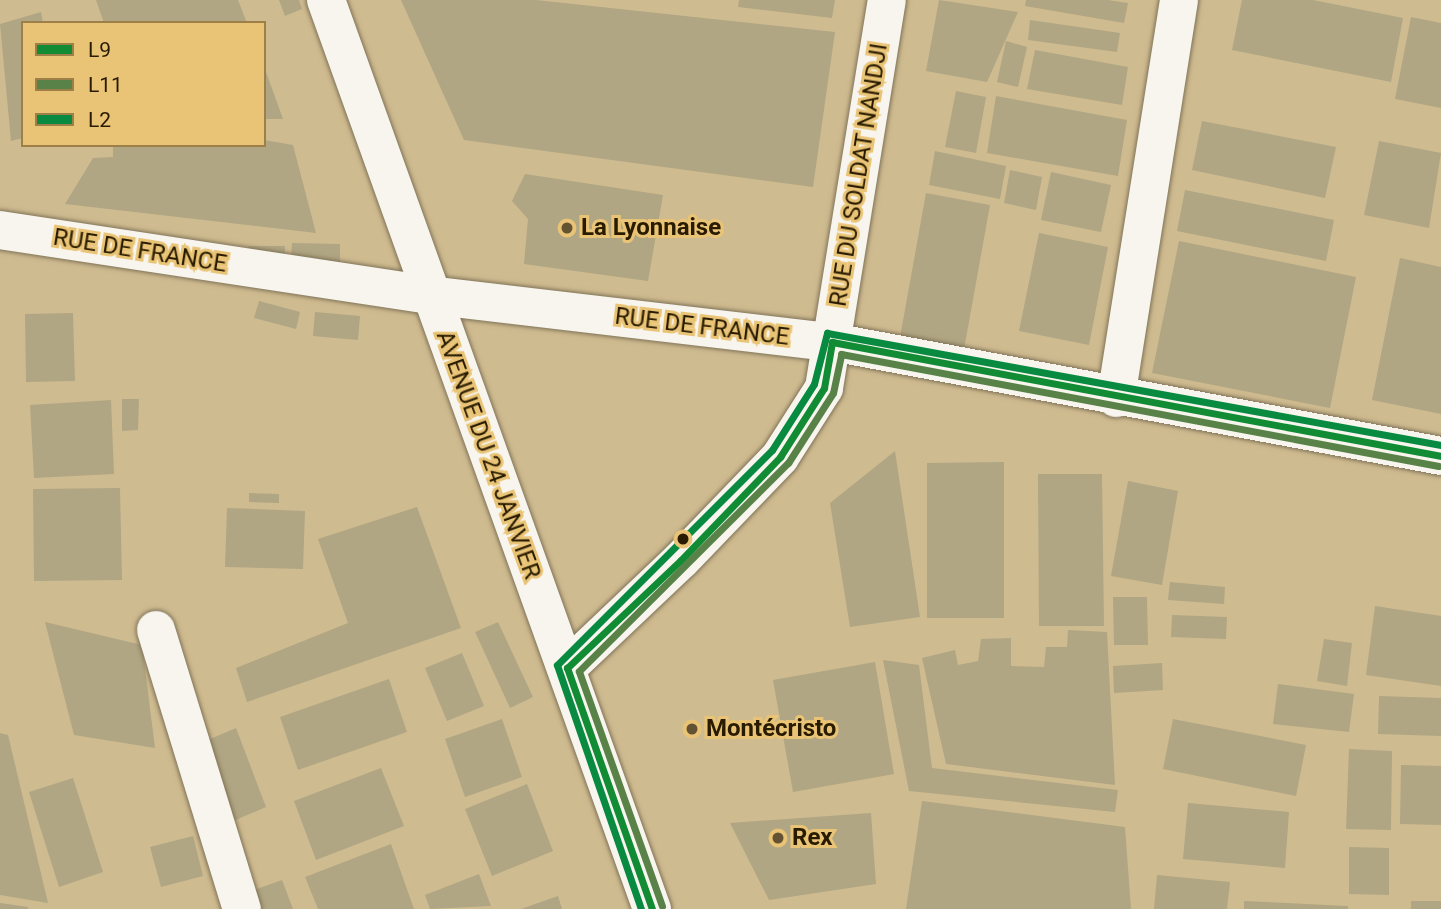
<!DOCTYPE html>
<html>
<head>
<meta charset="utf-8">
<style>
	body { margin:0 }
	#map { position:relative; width:1441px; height:909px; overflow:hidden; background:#cfbb90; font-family:Roboto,sans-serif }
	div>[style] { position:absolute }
	.building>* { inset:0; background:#b0a683 }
	.roads { filter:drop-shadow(0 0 2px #807458) drop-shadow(0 0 2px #807458) }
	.minor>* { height:38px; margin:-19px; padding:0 19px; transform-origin:19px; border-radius:19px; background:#f8f5ee }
	.bus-1>* { height:7px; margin:-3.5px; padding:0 3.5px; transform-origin:3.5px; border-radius:3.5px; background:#118c35 }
	.bus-2>* { height:7px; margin:-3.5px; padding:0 3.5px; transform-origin:3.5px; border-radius:3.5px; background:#588248 }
	.bus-3>* { height:7px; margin:-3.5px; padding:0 3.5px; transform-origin:3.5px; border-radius:3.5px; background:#088a41 }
	.dots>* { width:19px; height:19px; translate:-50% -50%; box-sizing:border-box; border:4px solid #e9c476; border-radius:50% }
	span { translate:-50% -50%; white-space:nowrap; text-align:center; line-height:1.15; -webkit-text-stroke:6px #e9c476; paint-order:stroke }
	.street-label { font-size:24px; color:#291b00 }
	.poi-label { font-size:24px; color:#291b00; font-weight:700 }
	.left { translate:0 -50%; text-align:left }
	.legend { position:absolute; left:21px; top:21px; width:245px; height:126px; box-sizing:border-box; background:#e9c476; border:2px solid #9c8047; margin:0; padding:9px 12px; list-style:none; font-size:21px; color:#291b00 }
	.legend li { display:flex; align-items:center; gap:14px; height:35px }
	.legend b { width:35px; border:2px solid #9c8047 }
</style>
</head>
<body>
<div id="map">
	<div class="building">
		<i style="clip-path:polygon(96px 0,238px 0,247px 23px,104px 23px)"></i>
		<i style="clip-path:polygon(279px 0,299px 0,302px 9px,285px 16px)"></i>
		<i style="clip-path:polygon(401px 0,536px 0,835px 32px,813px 187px,464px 140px)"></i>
		<i style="clip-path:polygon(739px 0,835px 0,832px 18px,738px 7px)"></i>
		<i style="clip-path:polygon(939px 0,1018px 12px,987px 82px,926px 71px)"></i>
		<i style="clip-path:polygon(1026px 0,1108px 0,1128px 3px,1124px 23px,1025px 6px)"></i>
		<i style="clip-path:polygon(1242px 0,1313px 0,1403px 18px,1391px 82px,1232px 50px)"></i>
		<i style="clip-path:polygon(41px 12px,43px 23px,23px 23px,23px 138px,11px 141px,0 24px)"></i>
		<i style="clip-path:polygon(1411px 17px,1441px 23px,1441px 108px,1395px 99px)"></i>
		<i style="clip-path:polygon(1030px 20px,1120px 33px,1117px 52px,1028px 40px)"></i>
		<i style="clip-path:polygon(1006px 41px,1027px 47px,1018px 87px,997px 82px)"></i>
		<i style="clip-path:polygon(1035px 50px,1128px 67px,1122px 105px,1027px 89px)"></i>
		<i style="clip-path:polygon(264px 69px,265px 69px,283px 119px,264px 119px)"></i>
		<i style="clip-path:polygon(956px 91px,986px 97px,976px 153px,945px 147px)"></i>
		<i style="clip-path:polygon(996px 96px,1127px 120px,1118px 176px,987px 153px)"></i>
		<i style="clip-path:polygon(1202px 121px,1336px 147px,1325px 198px,1192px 170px)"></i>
		<i style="clip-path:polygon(264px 140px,293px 145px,316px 233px,65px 204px,93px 158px,113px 157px,113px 145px,264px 145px)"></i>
		<i style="clip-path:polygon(1379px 141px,1441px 153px,1429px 228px,1364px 215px)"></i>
		<i style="clip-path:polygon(935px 151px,1006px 166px,1000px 199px,929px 185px)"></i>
		<i style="clip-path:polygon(1010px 170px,1042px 177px,1036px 210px,1004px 203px)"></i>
		<i style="clip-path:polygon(1051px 172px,1111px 185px,1101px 232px,1041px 220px)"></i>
		<i style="clip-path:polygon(525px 174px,663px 195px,648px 281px,524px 264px,528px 219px,512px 201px)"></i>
		<i style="clip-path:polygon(1185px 190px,1334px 220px,1326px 261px,1177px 231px)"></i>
		<i style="clip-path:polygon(926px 193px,990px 205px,963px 355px,899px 343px)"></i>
		<i style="clip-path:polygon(1039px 233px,1108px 247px,1089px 345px,1019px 331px)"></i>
		<i style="clip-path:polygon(1179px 241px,1356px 277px,1330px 408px,1152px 373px)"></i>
		<i style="clip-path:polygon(292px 243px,340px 244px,340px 262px,291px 260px)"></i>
		<i style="clip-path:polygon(248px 246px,285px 246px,285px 260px,248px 260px)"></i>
		<i style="clip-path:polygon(1400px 258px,1441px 267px,1441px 414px,1372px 400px)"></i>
		<i style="clip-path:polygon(259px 301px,300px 312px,296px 329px,254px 318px)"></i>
		<i style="clip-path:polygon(315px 312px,360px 316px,358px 340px,313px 336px)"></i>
		<i style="clip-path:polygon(73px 313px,75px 381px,26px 382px,25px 314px)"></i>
		<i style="clip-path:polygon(122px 399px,139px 399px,138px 430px,122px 431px)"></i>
		<i style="clip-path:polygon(111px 400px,114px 474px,34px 478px,30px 405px)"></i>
		<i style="clip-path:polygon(895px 451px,920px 617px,850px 627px,830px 503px)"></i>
		<i style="clip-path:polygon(1004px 462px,1004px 618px,927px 618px,927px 463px)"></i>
		<i style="clip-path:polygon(1038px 474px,1102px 474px,1104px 626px,1039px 626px)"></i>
		<i style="clip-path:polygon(1128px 481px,1178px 491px,1162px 585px,1111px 576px)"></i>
		<i style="clip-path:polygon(120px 488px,122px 580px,34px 581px,33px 489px)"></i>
		<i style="clip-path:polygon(249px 493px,279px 494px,279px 503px,249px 502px)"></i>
		<i style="clip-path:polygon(417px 507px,461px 628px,247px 702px,236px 668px,348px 623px,318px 539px)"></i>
		<i style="clip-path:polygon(227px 508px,305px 511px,303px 569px,225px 567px)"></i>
		<i style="clip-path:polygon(1170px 582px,1225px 587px,1224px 604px,1168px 600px)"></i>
		<i style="clip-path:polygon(1113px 597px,1147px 597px,1148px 645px,1114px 645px)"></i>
		<i style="clip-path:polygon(1375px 606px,1441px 616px,1441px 686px,1366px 675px)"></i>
		<i style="clip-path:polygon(1172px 615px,1227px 617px,1226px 639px,1171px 637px)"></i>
		<i style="clip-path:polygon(45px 622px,142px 645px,155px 748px,74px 735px)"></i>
		<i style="clip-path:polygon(498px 622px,533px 697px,510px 708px,475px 632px)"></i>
		<i style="clip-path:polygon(1068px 630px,1107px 632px,1115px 785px,946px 764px,922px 658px,955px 650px,958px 665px,978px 661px,981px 639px,1011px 638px,1011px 666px,1044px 667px,1046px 647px,1067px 647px)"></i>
		<i style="clip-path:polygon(1324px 639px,1352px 643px,1347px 686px,1317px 681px)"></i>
		<i style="clip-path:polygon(462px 653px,484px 706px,447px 721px,425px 668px)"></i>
		<i style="clip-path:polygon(883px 660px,919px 665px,932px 768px,1118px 790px,1115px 812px,909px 791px)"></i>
		<i style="clip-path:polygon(875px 662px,894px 774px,793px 792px,773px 680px)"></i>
		<i style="clip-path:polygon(1162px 663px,1163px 690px,1114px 693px,1113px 666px)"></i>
		<i style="clip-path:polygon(389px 679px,407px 732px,298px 770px,280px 717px)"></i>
		<i style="clip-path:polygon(1278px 684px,1354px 694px,1349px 732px,1273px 724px)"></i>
		<i style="clip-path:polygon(1379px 696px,1441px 698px,1441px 736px,1378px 734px)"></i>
		<i style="clip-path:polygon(502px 719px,522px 777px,465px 797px,445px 739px)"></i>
		<i style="clip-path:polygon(1173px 719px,1306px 745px,1296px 796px,1163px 769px)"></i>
		<i style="clip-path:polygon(236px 728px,266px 807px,231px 822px,201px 743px)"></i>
		<i style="clip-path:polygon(0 733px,8px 735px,48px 903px,0 895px)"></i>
		<i style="clip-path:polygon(1349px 749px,1392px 751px,1391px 830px,1346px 829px)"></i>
		<i style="clip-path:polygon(1401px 765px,1441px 766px,1441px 825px,1400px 824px)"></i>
		<i style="clip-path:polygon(381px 768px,404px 826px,316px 860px,294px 801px)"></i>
		<i style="clip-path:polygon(73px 778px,103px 872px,59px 887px,29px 792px)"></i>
		<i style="clip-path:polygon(527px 784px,553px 851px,492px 876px,465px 809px)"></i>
		<i style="clip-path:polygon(922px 801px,1125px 827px,1131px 909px,906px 909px)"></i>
		<i style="clip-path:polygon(1188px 803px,1289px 812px,1285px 868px,1183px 859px)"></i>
		<i style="clip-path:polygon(871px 813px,876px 884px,769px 900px,730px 823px)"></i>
		<i style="clip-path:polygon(193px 836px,203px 876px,161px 887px,150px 847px)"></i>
		<i style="clip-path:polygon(391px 844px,414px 909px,318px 909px,305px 877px)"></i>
		<i style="clip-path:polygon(1349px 847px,1389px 848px,1389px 895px,1349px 894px)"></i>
		<i style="clip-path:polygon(479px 874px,491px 906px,430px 909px,425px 895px)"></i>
		<i style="clip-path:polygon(1157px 875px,1230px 882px,1227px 909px,1154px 909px)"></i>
		<i style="clip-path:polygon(282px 880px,293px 909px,261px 909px,254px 890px)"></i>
		<i style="clip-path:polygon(558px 896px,562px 909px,521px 909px)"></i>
		<i style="clip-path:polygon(1244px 901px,1348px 906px,1348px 909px,1244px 909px)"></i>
		<i style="clip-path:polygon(1411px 901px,1441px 901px,1441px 909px,1411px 909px)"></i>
		<i style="clip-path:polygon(0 903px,28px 907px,28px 909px,0 909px)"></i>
	</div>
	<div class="roads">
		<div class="minor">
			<i style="left:326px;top:0;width:966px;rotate:70.27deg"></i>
			<i style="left:0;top:230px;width:434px;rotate:8.6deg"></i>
			<i style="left:429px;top:295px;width:406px;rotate:6.7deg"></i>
			<i style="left:832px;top:342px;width:620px;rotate:10.6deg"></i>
			<i style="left:1116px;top:398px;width:403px;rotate:-81deg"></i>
			<i style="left:156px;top:630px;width:292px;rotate:72.9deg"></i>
			<i style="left:567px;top:668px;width:157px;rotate:-43.5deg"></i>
			<i style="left:681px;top:560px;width:143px;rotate:-46.1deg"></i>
			<i style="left:780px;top:457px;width:82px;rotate:-57.5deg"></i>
			<i style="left:824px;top:388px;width:393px;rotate:-80.8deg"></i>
		</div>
	</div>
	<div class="bus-1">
		<i style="left:652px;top:909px;width:256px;rotate:-109.4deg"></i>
		<i style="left:567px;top:668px;width:157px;rotate:-43.5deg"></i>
		<i style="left:681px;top:560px;width:143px;rotate:-46.1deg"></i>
		<i style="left:780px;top:457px;width:82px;rotate:-57.5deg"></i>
		<i style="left:824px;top:388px;width:47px;rotate:-80.1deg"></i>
		<i style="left:832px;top:342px;width:620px;rotate:10.6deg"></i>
	</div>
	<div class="bus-2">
		<i style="left:662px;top:906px;width:249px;rotate:-109.5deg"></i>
		<i style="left:579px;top:671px;width:295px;rotate:-44.9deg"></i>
		<i style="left:788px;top:463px;width:83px;rotate:-57.3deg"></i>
		<i style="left:833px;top:393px;width:40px;rotate:-78deg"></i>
		<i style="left:841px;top:354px;width:608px;rotate:10.61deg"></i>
	</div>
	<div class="bus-3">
		<i style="left:641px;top:909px;width:258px;rotate:-109deg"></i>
		<i style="left:557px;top:665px;width:304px;rotate:-45deg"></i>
		<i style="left:772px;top:450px;width:78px;rotate:-57.5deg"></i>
		<i style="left:814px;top:384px;width:53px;rotate:-75.7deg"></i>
		<i style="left:827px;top:333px;width:624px;rotate:10.34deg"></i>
	</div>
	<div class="dots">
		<i style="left:567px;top:228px;background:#635332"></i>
		<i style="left:683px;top:539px;background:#291b00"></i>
		<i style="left:692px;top:729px;background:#635332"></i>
		<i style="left:778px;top:838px;background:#635332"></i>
	</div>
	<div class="street-label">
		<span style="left:859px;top:175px;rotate:-81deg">RUE DU SOLDAT NANDJI</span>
		<span style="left:140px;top:251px;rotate:9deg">RUE DE FRANCE</span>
		<span style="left:702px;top:327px;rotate:7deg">RUE DE FRANCE</span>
		<span style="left:488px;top:455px;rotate:70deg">AVENUE DU 24 JANVIER</span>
	</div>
	<div class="poi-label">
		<span class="left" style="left:581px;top:228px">La Lyonnaise</span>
		<span class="left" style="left:706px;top:729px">Montécristo</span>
		<span class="left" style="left:792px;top:838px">Rex</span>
	</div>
	<ul class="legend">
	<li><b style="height:9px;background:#118c35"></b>L9</li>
	<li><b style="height:9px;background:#588248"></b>L11</li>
	<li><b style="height:9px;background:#088a41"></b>L2</li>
	</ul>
</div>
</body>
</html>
